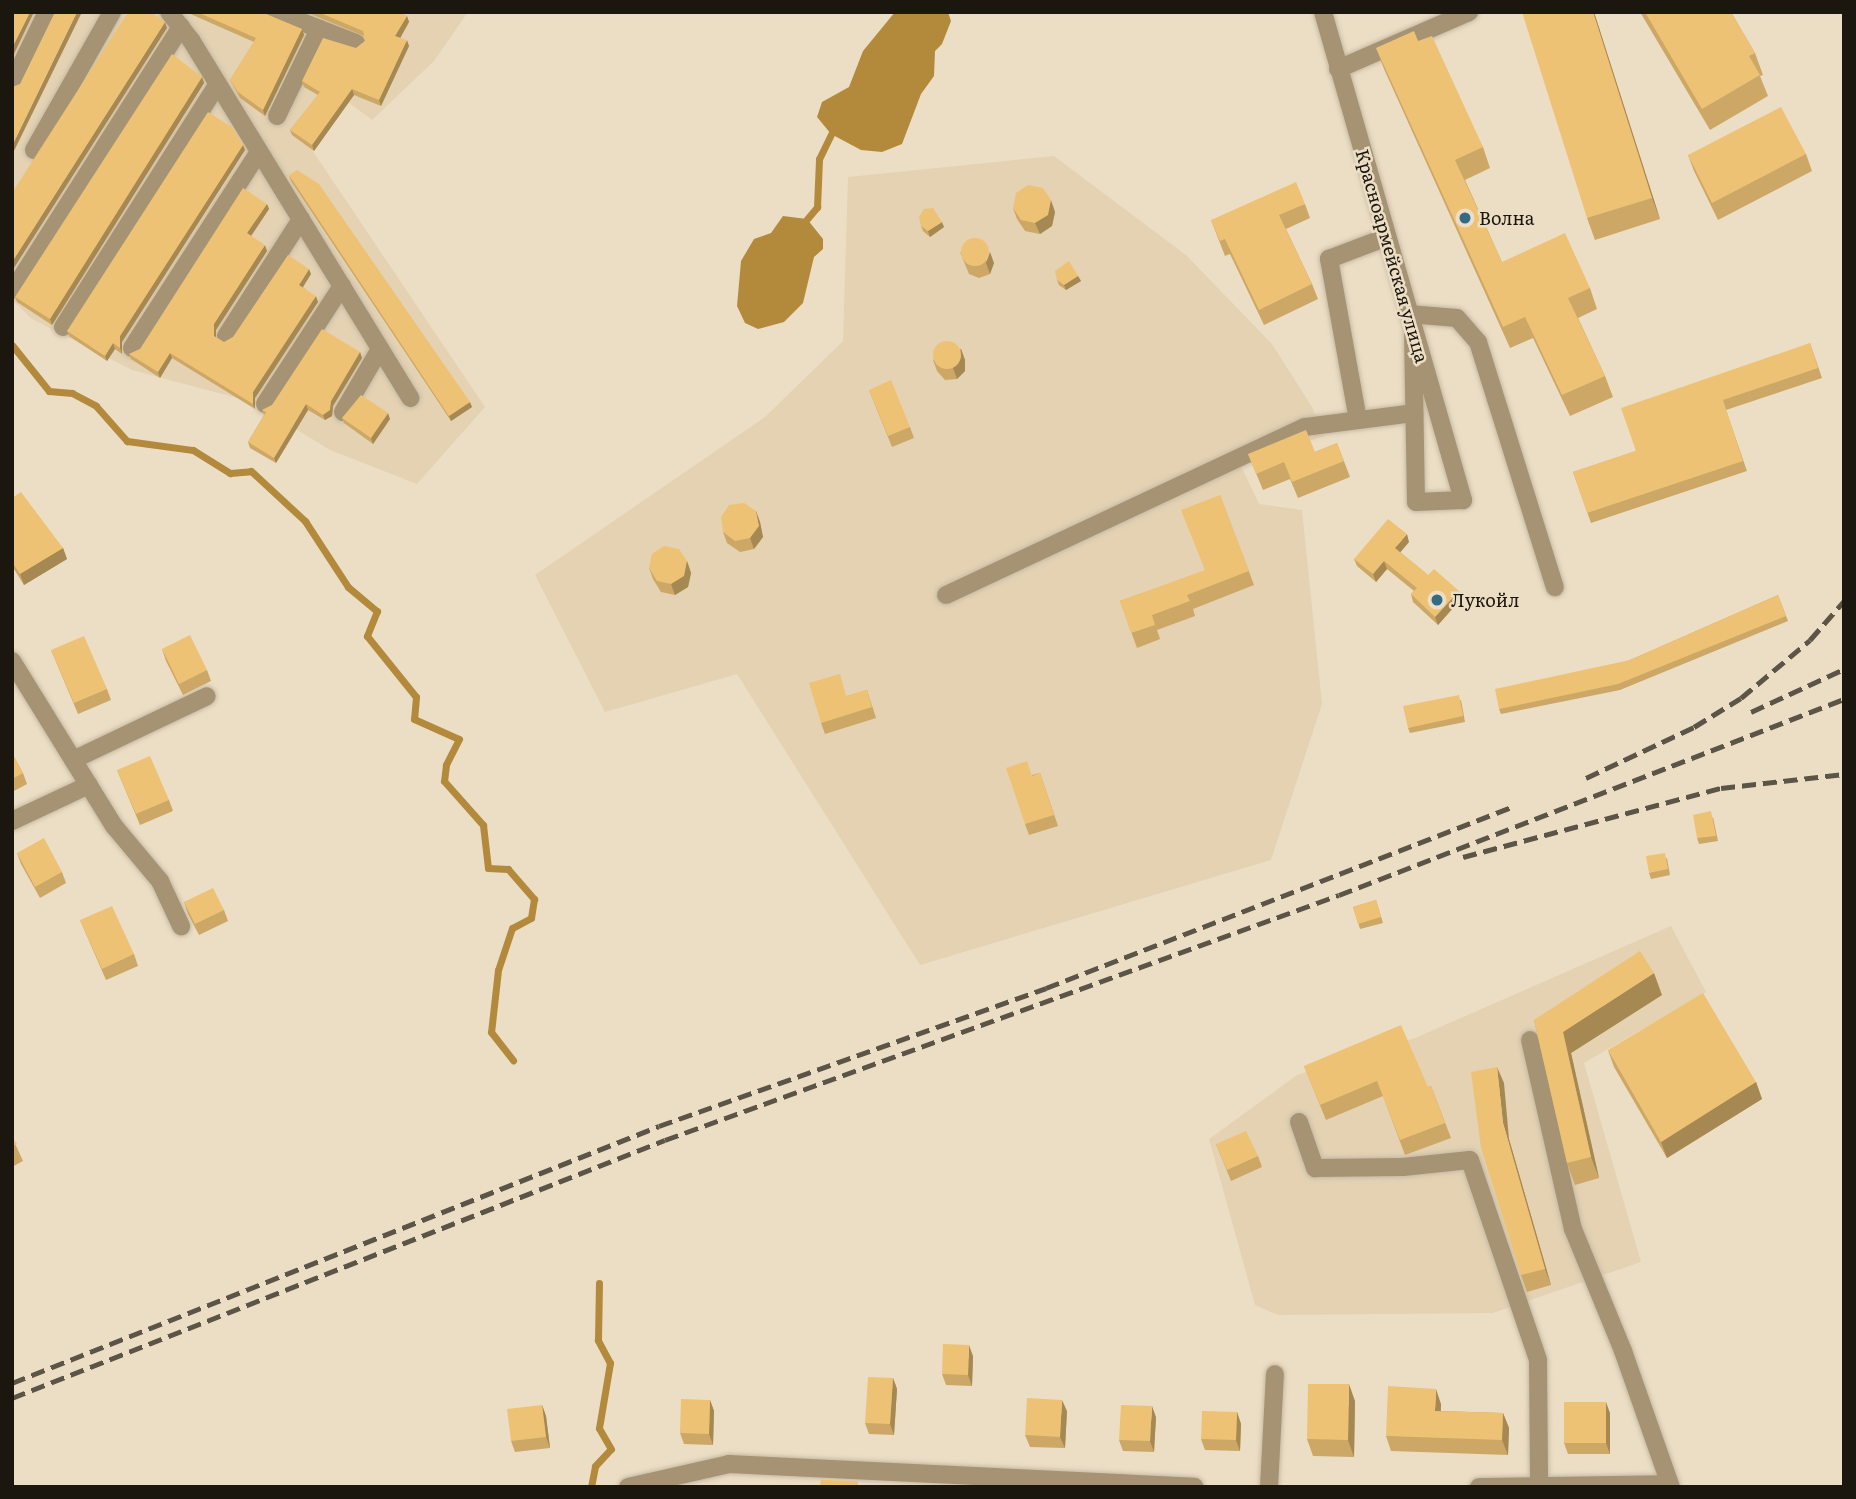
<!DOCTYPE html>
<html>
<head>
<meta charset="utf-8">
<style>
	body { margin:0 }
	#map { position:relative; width:1856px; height:1499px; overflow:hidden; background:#ecdec5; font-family:Literata,serif }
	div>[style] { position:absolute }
	.built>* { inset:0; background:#e4d2b3 }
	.water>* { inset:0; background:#b38a3c }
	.stream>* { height:7px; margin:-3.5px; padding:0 3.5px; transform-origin:3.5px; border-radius:3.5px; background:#b38a3c }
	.roads { filter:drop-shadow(0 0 2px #c7baa4) drop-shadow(0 0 2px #c7baa4) }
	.minor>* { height:18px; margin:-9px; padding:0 9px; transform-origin:9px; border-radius:9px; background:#a59374 }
	.rail>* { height:5px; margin-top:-2.5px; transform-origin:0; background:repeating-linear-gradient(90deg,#5c5446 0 14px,transparent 0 21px) }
	.wall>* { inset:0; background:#cca765 }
	.shaded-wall>* { inset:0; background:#a68852 }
	.building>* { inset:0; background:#edc275 }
	.round { border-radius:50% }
	.dots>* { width:19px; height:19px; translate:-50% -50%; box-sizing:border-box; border:4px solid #ecdec5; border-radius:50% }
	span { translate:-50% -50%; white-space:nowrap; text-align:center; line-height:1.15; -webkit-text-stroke:5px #ecdec5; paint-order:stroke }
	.poi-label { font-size:18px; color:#1c170e }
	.left { translate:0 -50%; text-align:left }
	.street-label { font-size:18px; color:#1c170e }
	.frame { position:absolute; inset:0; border:14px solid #1c170e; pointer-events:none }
</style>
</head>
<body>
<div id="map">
	<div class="built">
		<i style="clip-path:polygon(12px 12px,468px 12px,434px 61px,372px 120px,348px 102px,310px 147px,485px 407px,417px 484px,330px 450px,252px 402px,132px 370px,32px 319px,12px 300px)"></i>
		<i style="clip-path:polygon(1054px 156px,1186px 255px,1272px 344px,1312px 407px,1324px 436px,1241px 466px,1259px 504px,1302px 510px,1322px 704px,1271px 860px,920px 965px,737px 674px,605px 712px,535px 575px,765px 417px,843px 341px,848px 177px)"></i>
		<i style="clip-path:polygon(1671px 926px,1706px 992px,1584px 1063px,1641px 1262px,1493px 1313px,1278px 1315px,1255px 1305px,1209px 1139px,1297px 1075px,1415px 1038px)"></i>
	</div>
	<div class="water">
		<i style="clip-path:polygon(895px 12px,948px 12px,951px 21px,942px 44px,935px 51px,934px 76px,921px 94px,902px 144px,882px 152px,861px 150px,831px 134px,817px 117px,822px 102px,849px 87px,863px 51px)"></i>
		<i style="clip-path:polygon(783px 216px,807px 219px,823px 239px,823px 249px,814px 257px,803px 303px,784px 322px,758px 329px,745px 323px,737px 306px,741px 261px,754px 239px,771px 233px)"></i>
	</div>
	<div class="stream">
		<i style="left:807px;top:219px;width:16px;rotate:-50deg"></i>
		<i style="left:817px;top:207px;width:48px;rotate:-87.6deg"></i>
		<i style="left:819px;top:159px;width:28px;rotate:-64deg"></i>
		<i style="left:12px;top:345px;width:59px;rotate:51.2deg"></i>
		<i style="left:49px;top:391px;width:23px;rotate:5deg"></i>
		<i style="left:72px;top:393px;width:27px;rotate:28deg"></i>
		<i style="left:96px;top:406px;width:47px;rotate:48.5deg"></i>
		<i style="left:127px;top:441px;width:67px;rotate:7.8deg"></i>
		<i style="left:193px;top:450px;width:44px;rotate:31.9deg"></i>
		<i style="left:230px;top:473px;width:21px;rotate:-5deg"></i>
		<i style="left:251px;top:471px;width:74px;rotate:42.8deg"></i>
		<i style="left:305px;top:521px;width:79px;rotate:56.9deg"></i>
		<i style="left:348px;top:587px;width:38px;rotate:40deg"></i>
		<i style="left:377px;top:611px;width:27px;rotate:112deg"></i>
		<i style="left:367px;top:636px;width:78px;rotate:51.2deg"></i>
		<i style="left:416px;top:697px;width:22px;rotate:95deg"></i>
		<i style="left:414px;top:719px;width:49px;rotate:24deg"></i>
		<i style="left:459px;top:739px;width:29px;rotate:117deg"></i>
		<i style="left:446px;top:765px;width:16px;rotate:97deg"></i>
		<i style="left:444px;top:781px;width:59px;rotate:48.4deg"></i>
		<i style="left:483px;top:825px;width:43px;rotate:83.4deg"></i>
		<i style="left:488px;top:868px;width:20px;rotate:3deg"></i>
		<i style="left:508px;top:869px;width:40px;rotate:49deg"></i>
		<i style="left:534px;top:899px;width:19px;rotate:99deg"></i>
		<i style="left:531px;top:918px;width:21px;rotate:152deg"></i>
		<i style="left:512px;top:928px;width:44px;rotate:108.4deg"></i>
		<i style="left:498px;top:970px;width:62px;rotate:96.4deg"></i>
		<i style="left:491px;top:1032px;width:36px;rotate:52deg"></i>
		<i style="left:591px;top:1487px;width:21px;rotate:-79deg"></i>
		<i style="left:595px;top:1466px;width:23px;rotate:-47deg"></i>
		<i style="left:611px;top:1449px;width:24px;rotate:-120deg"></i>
		<i style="left:599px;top:1428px;width:66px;rotate:-80.4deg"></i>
		<i style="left:610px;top:1363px;width:26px;rotate:-118deg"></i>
		<i style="left:598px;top:1340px;width:57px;rotate:-89deg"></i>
	</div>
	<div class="roads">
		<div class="minor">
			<i style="left:169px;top:12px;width:36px;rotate:52deg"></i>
			<i style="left:191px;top:40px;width:420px;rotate:58.5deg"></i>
			<i style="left:276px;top:12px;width:86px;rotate:21.2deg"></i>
			<i style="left:1323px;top:12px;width:508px;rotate:73.99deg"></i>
			<i style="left:1463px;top:500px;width:47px;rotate:177.6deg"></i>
			<i style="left:1416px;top:502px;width:176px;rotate:-91deg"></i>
			<i style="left:1338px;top:69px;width:143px;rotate:-23.5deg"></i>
			<i style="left:12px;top:84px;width:80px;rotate:-64.1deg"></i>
			<i style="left:277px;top:116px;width:97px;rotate:-64.2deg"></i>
			<i style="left:34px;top:150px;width:159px;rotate:-60.5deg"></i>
			<i style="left:14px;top:289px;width:311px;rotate:-57.5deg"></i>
			<i style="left:1409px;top:314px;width:48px;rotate:4.8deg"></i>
			<i style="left:1457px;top:318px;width:32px;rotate:49deg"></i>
			<i style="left:1478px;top:342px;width:257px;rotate:72.6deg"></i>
			<i style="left:63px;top:327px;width:287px;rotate:-57.5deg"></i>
			<i style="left:226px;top:336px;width:139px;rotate:-57.3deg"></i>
			<i style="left:132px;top:348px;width:234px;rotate:-57.1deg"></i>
			<i style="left:265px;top:404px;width:141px;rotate:-56.9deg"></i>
			<i style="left:343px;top:412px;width:73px;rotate:-59.6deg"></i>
			<i style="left:1358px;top:420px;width:164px;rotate:-100.2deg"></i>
			<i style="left:1329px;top:259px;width:62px;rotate:-20.8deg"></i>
			<i style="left:946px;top:595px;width:396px;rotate:-25.1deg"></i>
			<i style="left:1305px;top:427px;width:110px;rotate:-7.3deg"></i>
			<i style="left:12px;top:661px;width:194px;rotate:58.3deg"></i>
			<i style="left:114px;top:826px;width:72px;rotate:50.1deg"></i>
			<i style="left:160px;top:881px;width:50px;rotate:65deg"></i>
			<i style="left:73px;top:760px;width:148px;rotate:-25.5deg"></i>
			<i style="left:12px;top:821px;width:85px;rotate:-25.1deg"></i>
			<i style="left:1530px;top:1040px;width:194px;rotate:77.2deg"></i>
			<i style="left:1573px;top:1229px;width:132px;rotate:67.7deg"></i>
			<i style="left:1623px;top:1351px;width:144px;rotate:70.6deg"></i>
			<i style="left:1299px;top:1122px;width:49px;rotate:70.8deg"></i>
			<i style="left:1315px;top:1168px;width:88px;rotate:-0.7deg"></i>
			<i style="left:1403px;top:1167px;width:67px;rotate:-6deg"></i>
			<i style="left:1470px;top:1160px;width:211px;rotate:71.2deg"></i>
			<i style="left:1538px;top:1360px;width:126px;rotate:89.5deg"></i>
			<i style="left:628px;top:1487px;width:104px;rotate:-12.8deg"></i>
			<i style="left:729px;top:1464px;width:466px;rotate:2.8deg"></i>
			<i style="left:1269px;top:1487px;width:113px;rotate:-87deg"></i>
			<i style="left:1479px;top:1487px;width:190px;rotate:-0.9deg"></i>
		</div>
	</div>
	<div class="rail">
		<i style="left:1751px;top:712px;width:102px;rotate:-24.8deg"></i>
		<i style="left:1586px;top:778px;width:119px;rotate:-25.3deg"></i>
		<i style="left:1694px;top:727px;width:55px;rotate:-31.7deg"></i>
		<i style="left:1741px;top:698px;width:90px;rotate:-40deg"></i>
		<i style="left:1810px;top:640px;width:52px;rotate:-48.9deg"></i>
		<i style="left:1463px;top:857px;width:267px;rotate:-15deg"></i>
		<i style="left:1721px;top:788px;width:124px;rotate:-6.5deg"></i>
		<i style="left:12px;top:1383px;width:696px;rotate:-21.66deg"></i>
		<i style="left:659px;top:1126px;width:411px;rotate:-19.6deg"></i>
		<i style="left:1046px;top:988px;width:502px;rotate:-21.25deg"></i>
		<i style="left:12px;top:1398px;width:702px;rotate:-21.56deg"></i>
		<i style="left:665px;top:1140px;width:717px;rotate:-19.98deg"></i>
		<i style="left:1339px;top:895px;width:542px;rotate:-21.21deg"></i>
	</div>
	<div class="wall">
		<i style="clip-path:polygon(186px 12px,265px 12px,266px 14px,302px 29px,304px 35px,265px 116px,240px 98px,230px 80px,254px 42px)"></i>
		<i style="clip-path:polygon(306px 12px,396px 12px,407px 16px,409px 22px,400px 38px,409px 46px,381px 106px,354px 95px,314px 151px,292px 135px,290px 130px,318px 95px,304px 87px,302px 81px,356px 48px,365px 41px,364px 36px)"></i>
		<i style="clip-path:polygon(1594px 12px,1660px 219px,1595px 240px,1587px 218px)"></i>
		<i style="clip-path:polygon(1640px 12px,1731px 12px,1755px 53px,1763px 75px,1760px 76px,1768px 96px,1710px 130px)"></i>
		<i style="clip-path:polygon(1418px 41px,1483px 147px,1490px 168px,1465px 180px,1502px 262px,1590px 288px,1597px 309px,1578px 318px,1605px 376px,1613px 397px,1570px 416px,1533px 338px,1510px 348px,1384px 69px,1376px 48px)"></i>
		<i style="clip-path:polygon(202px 77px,204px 83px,52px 325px,17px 302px,15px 297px)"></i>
		<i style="clip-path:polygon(243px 145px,245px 150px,122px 342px,122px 354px,115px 349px,107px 361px,69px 336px,67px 331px)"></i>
		<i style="clip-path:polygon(1806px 154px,1812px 171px,1718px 220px,1694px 171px,1688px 155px)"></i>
		<i style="clip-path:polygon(289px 175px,472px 407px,451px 421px,291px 181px)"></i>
		<i style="clip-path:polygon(267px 204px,269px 209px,251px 236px,267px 251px,216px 330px,216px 337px,224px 342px,233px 337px,311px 274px,303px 287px,318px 302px,255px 398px,255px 409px,172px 358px,160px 378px,131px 359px,129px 354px,140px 349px)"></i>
		<i style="clip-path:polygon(1305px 204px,1310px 218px,1286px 229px,1312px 284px,1318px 299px,1264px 325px,1230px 254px,1225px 256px,1211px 220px)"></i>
		<i style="clip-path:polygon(1013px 208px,1055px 212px,1052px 226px,1040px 234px,1025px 231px,1017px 219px)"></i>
		<i style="clip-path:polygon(921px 226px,944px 227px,930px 237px,923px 231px)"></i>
		<i style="clip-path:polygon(960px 252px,994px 263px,990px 274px,979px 278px,969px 274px)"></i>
		<i style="clip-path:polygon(1078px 276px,1081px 281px,1066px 290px,1059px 285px,1057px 280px)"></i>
		<i style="clip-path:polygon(1810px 343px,1822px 378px,1726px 410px,1747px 471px,1591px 523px,1573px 472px,1636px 451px)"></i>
		<i style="clip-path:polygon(961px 349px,965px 360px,965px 371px,957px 379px,945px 380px,937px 371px,933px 360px)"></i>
		<i style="clip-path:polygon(360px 352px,362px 358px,333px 406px,332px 416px,325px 420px,308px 410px,276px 463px,250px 448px,248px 442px,264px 415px,262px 410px,272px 405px)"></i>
		<i style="clip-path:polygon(869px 390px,910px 427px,914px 438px,892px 447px)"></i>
		<i style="clip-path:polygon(342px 418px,390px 419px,373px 444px,344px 423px)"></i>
		<i style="clip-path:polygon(1337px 443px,1350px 477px,1298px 498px,1290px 479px,1263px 490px,1248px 454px,1315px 452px)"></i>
		<i style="clip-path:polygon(1220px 495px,1254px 585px,1193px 609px,1195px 616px,1157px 630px,1160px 639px,1137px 648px,1120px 601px,1205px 571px)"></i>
		<i style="clip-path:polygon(12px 498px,63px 548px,67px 559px,24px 585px,12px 566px)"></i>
		<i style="clip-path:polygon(756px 511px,760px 522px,763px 537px,754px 549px,740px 552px,727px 543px,723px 532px)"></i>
		<i style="clip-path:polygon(1409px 542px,1400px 552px,1428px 575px,1461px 599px,1438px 625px,1413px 602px,1411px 594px,1414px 591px,1387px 569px,1376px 582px,1357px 566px,1354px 559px)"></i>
		<i style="clip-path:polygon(687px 561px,691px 573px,688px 587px,675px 595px,661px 592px,653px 579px,649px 568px)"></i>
		<i style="clip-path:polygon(1778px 595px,1788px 621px,1620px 690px,1501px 714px,1499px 709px,1630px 660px)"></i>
		<i style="clip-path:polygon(162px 649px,207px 670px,211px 681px,183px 695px,166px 661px)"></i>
		<i style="clip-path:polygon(51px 650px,107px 689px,111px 700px,78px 714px)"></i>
		<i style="clip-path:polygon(867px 690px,876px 718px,825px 734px,821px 723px,847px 696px)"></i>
		<i style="clip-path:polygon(1461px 700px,1465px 722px,1410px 733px,1408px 728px)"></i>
		<i style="clip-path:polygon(12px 753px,23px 773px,27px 784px,12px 792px)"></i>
		<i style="clip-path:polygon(117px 770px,169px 800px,173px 811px,140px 825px)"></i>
		<i style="clip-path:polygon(1040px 773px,1058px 826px,1029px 835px,1025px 824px,1032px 775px)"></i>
		<i style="clip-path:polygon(1713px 817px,1718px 841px,1699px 844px,1697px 838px)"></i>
		<i style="clip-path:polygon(17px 853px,62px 872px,66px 883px,40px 898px,21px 864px)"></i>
		<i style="clip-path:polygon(1667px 858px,1670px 875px,1651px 879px,1649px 873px)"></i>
		<i style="clip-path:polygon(1376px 900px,1383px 923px,1360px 929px,1353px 907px)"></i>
		<i style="clip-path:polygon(184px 902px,224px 910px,228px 921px,199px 935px,188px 914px)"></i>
		<i style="clip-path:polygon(80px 920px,134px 954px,138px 966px,106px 980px)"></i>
		<i style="clip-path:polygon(1662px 995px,1571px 1053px,1599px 1178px,1575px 1185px,1567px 1163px,1534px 1020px)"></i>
		<i style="clip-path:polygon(1608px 1050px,1756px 1082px,1762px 1099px,1667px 1158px,1614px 1067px)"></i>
		<i style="clip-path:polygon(1304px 1066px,1428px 1087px,1431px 1086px,1451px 1138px,1405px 1155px,1383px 1096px,1326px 1120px)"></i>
		<i style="clip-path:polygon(1504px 1083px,1509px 1139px,1551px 1285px,1527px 1292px,1521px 1275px)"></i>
		<i style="clip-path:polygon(12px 1137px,23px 1161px,12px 1167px)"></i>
		<i style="clip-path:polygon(1216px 1144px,1258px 1156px,1262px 1167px,1231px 1181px)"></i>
		<i style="clip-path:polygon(973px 1356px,972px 1386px,946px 1385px,942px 1374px)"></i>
		<i style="clip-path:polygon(893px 1378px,897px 1389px,894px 1435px,869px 1434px,865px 1423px)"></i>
		<i style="clip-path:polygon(710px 1400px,714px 1411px,713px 1445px,684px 1444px,680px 1433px)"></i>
		<i style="clip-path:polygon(1355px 1401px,1354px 1457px,1313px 1456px,1307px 1439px)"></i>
		<i style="clip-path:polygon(1441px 1404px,1441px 1411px,1503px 1413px,1509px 1428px,1508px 1455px,1391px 1451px,1386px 1436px)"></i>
		<i style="clip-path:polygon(542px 1405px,546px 1416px,550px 1448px,515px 1452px,511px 1441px)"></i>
		<i style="clip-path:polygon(1067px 1411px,1065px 1448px,1030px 1447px,1025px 1435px)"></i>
		<i style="clip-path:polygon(1237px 1412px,1241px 1424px,1240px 1451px,1205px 1450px,1201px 1439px)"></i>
		<i style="clip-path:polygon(1610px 1413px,1610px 1454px,1568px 1454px,1564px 1443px)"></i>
		<i style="clip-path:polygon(1156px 1417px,1154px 1452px,1123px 1451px,1119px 1440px)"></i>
	</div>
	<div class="shaded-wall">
		<i style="clip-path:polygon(30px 12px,34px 12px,12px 58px,12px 48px)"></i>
		<i style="clip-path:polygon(77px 12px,82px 12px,12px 155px,12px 146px)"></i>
		<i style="clip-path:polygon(1593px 12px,1594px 12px,1660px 219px,1652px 198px)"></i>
		<i style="clip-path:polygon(407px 16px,409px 22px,398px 42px,395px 36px)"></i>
		<i style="clip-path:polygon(165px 22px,167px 28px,12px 271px,12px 262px)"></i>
		<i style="clip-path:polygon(302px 29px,304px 35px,265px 116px,263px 110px)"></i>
		<i style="clip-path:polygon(407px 40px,409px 46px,381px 106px,379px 100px)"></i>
		<i style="clip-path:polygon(202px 77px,204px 83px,52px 325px,50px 319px)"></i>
		<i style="clip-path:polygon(352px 89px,354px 95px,314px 151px,312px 145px)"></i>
		<i style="clip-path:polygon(243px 145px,245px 150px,122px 342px,122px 354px,120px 348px,120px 336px)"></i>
		<i style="clip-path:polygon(1051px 200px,1055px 212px,1052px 226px,1040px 234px,1035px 223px)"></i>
		<i style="clip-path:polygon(267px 204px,269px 209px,249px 239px,247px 233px)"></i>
		<i style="clip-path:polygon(942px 222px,944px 227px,930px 237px,928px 231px)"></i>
		<i style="clip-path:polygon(265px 245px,267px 251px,216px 330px,216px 342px,214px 336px,214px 324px)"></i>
		<i style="clip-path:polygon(990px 252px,994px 263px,990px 274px,986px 263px)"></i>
		<i style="clip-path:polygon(309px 269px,311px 274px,301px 290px,299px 285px)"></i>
		<i style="clip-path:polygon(1078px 276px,1081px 281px,1066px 290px,1064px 285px)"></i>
		<i style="clip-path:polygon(316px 296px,318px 302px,255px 398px,255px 409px,253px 404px,253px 392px)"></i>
		<i style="clip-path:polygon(113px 343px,115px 349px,107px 361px,105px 356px)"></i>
		<i style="clip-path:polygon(961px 349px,965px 360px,965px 371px,957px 379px,953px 368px)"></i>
		<i style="clip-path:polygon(360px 352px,362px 358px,333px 406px,332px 416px,325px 420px,323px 415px)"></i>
		<i style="clip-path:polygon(170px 353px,172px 358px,160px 378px,158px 372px)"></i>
		<i style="clip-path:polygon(470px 402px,472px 407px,451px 421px,449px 416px)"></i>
		<i style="clip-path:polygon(306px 404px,308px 410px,276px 463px,274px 458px)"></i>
		<i style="clip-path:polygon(388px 413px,390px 419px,373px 444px,371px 438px)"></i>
		<i style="clip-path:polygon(756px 511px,760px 522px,763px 537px,754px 549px,750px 538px)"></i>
		<i style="clip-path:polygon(1407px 534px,1409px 542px,1398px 555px,1395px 548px)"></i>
		<i style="clip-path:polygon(63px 548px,67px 559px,24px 585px,20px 574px)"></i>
		<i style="clip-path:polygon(687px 561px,691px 573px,688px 587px,675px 595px,671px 584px)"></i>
		<i style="clip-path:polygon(1384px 561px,1387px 569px,1376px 582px,1373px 574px)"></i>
		<i style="clip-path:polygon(1459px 591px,1461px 599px,1438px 625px,1435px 617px)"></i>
		<i style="clip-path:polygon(1654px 973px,1662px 995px,1571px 1053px,1599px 1178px,1591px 1157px,1563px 1032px)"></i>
		<i style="clip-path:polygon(1497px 1067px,1504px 1083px,1509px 1139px,1551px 1285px,1545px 1269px,1503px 1123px)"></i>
		<i style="clip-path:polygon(1756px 1082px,1762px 1099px,1667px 1158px,1661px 1142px)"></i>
		<i style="clip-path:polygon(969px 1345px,973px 1356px,972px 1386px,968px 1375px)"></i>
		<i style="clip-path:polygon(893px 1378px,897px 1389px,894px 1435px,890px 1424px)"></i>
		<i style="clip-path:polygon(1349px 1384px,1355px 1401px,1354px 1457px,1348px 1440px)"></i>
		<i style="clip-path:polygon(1436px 1389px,1441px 1404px,1440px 1426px,1435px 1411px)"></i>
		<i style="clip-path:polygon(710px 1400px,714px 1411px,713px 1445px,709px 1434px)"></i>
		<i style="clip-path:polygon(1062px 1400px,1067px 1411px,1065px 1448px,1060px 1437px)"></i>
		<i style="clip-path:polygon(1606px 1402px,1610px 1413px,1610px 1454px,1606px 1443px)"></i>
		<i style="clip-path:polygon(542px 1405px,546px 1416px,550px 1448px,546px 1437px)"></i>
		<i style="clip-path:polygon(1152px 1406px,1156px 1417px,1154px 1452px,1150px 1441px)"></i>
		<i style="clip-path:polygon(1237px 1412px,1241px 1424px,1240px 1451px,1236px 1440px)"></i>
		<i style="clip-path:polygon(1503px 1413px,1509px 1428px,1508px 1455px,1502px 1440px)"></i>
	</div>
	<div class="building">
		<i style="clip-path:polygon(12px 12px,30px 12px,12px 48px)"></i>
		<i style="clip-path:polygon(55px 12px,77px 12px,12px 146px,12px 87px,20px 84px)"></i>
		<i style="clip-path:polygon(128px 12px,151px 12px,165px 22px,12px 262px,12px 193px)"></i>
		<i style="clip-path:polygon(197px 12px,265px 12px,266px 14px,302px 29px,263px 110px,238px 92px,230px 80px,256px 38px)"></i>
		<i style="clip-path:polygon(318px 12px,396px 12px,407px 16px,395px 36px,407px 40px,379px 100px,352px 89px,312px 145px,290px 130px,320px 92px,302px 81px,323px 38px,356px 48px,365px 41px,363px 31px)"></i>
		<i style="clip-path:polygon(1522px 12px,1593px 12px,1652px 198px,1587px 218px)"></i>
		<i style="clip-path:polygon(1645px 12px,1731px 12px,1755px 53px,1749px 56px,1760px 75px,1702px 109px)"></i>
		<i style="clip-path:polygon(1414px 31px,1418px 41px,1432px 36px,1483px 147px,1455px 160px,1502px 262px,1565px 233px,1590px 288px,1568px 298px,1605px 376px,1562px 395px,1525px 317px,1503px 327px,1376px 48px)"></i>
		<i style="clip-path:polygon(172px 54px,202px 77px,50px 319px,15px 297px)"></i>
		<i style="clip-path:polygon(1781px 107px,1806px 154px,1712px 203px,1688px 155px)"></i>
		<i style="clip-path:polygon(208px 112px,233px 128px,243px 145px,120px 336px,120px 348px,113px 343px,105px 356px,67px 331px)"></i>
		<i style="clip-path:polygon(297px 170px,319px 184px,470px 402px,449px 416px,289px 175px)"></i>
		<i style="clip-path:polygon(1296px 182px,1305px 204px,1279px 215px,1312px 284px,1259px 310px,1225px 239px,1220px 241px,1211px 220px)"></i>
		<i style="clip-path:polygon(1028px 185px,1043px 188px,1051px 200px,1048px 215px,1035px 223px,1021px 220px,1013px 208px,1016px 193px)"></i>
		<i style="clip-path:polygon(243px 188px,267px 204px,247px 233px,265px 245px,214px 324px,214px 336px,224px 342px,233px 337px,288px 255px,309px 269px,299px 285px,316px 296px,253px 392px,253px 404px,170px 353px,158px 372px,129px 354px,140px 349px)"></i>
		<i style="clip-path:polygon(933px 208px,942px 222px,928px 231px,921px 226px,919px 217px,924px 209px)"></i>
		<i class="round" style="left:961px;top:238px;width:28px;height:28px"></i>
		<i style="clip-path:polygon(1069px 261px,1078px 276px,1064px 285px,1057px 280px,1055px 271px)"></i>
		<i style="clip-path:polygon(322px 329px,360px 352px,331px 401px,330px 410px,323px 415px,306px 404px,274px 458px,248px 442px,266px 412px,262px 410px,272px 405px)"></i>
		<i class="round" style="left:933px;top:341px;width:28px;height:28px"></i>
		<i style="clip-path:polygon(1810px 343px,1818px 368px,1723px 400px,1743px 461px,1587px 513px,1573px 472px,1636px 451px,1621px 408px)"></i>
		<i style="clip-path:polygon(891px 380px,910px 427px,888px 436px,869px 390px)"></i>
		<i style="clip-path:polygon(361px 395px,388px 413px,371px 438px,342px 418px)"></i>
		<i style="clip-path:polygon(1306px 430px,1315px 452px,1337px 443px,1344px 461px,1292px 482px,1284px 462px,1256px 474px,1248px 454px)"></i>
		<i style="clip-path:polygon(21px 492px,63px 548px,20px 574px,12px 562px,12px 498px)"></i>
		<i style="clip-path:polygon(1220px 495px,1249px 571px,1187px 595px,1190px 601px,1152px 615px,1155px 625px,1131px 633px,1120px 601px,1205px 570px,1181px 510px)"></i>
		<i style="clip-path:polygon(744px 503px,756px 511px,759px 526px,750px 538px,735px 541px,723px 532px,721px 517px,729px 505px)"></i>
		<i style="clip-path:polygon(1388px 519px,1407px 534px,1395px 548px,1428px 575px,1434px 569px,1459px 591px,1435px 617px,1411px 594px,1417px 588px,1384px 561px,1373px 574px,1354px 559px)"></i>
		<i style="clip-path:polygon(664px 546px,679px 549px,687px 561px,684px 576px,671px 584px,657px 581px,649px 568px,652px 554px)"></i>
		<i style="clip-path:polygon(1778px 595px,1786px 616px,1618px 684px,1499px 709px,1495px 689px,1630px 660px)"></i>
		<i style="clip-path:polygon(190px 635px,207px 670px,179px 684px,162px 649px)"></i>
		<i style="clip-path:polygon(84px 636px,107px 689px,74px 703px,51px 650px)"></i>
		<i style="clip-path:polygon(840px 674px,846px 696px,867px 690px,872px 707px,821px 723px,809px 683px)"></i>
		<i style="clip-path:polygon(1459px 695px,1463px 716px,1408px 728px,1403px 706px)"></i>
		<i style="clip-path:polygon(12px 753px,23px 773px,12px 779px)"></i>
		<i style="clip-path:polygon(150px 756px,169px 800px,136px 814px,117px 770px)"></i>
		<i style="clip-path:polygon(1027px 761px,1032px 776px,1040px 773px,1054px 815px,1025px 824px,1006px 768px)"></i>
		<i style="clip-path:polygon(1711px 811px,1716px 836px,1697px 838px,1693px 815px)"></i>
		<i style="clip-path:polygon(44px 838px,62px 872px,35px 887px,17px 853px)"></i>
		<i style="clip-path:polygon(1665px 853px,1668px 869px,1649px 873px,1646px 856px)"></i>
		<i style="clip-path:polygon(213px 888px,224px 910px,195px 924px,184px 902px)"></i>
		<i style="clip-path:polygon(1376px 900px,1381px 917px,1358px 924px,1353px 907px)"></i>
		<i style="clip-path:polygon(112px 906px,134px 954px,102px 969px,80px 920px)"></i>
		<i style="clip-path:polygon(1640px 951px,1654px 973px,1563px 1032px,1591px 1157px,1567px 1163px,1534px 1020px)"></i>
		<i style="clip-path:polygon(1703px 993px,1756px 1082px,1661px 1142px,1608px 1050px)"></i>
		<i style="clip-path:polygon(1401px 1025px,1428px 1087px,1431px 1086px,1445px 1123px,1400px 1140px,1377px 1081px,1320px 1105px,1304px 1066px)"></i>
		<i style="clip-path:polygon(1497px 1067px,1503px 1123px,1545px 1269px,1521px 1275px,1481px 1148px,1471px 1072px)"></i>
		<i style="clip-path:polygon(1246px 1131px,1258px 1156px,1227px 1170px,1216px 1144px)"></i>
		<i style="clip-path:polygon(12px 1137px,17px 1144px,12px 1147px)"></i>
		<i style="clip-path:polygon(943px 1344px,969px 1345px,968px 1375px,942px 1374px)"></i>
		<i style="clip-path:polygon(868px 1377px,893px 1378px,890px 1424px,865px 1423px)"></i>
		<i style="clip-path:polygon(1308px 1384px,1349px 1384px,1348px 1440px,1307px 1439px)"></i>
		<i style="clip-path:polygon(1388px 1386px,1436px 1389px,1435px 1411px,1503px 1413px,1502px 1440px,1386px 1436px)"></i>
		<i style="clip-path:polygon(1027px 1398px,1062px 1400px,1060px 1437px,1025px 1435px)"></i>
		<i style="clip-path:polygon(681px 1399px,710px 1400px,709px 1434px,680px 1433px)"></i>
		<i style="clip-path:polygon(1564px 1402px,1606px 1402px,1606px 1443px,1564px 1443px)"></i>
		<i style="clip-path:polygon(542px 1405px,546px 1437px,511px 1441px,507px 1409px)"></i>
		<i style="clip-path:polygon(1121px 1405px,1152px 1406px,1150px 1441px,1119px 1440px)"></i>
		<i style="clip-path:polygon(1202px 1411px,1237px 1412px,1236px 1440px,1201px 1439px)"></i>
		<i style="clip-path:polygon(821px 1480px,858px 1481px,858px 1487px,820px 1487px)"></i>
	</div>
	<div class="dots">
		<i style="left:1465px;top:218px;background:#336b85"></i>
		<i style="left:1437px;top:600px;background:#336b85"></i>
	</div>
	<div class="poi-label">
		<span class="left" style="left:1479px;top:218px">Волна</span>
		<span class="left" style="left:1451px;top:600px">Лукойл</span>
	</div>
	<div class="street-label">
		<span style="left:1392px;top:256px;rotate:74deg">Красноармейская улица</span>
	</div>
	<div class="frame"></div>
</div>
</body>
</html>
